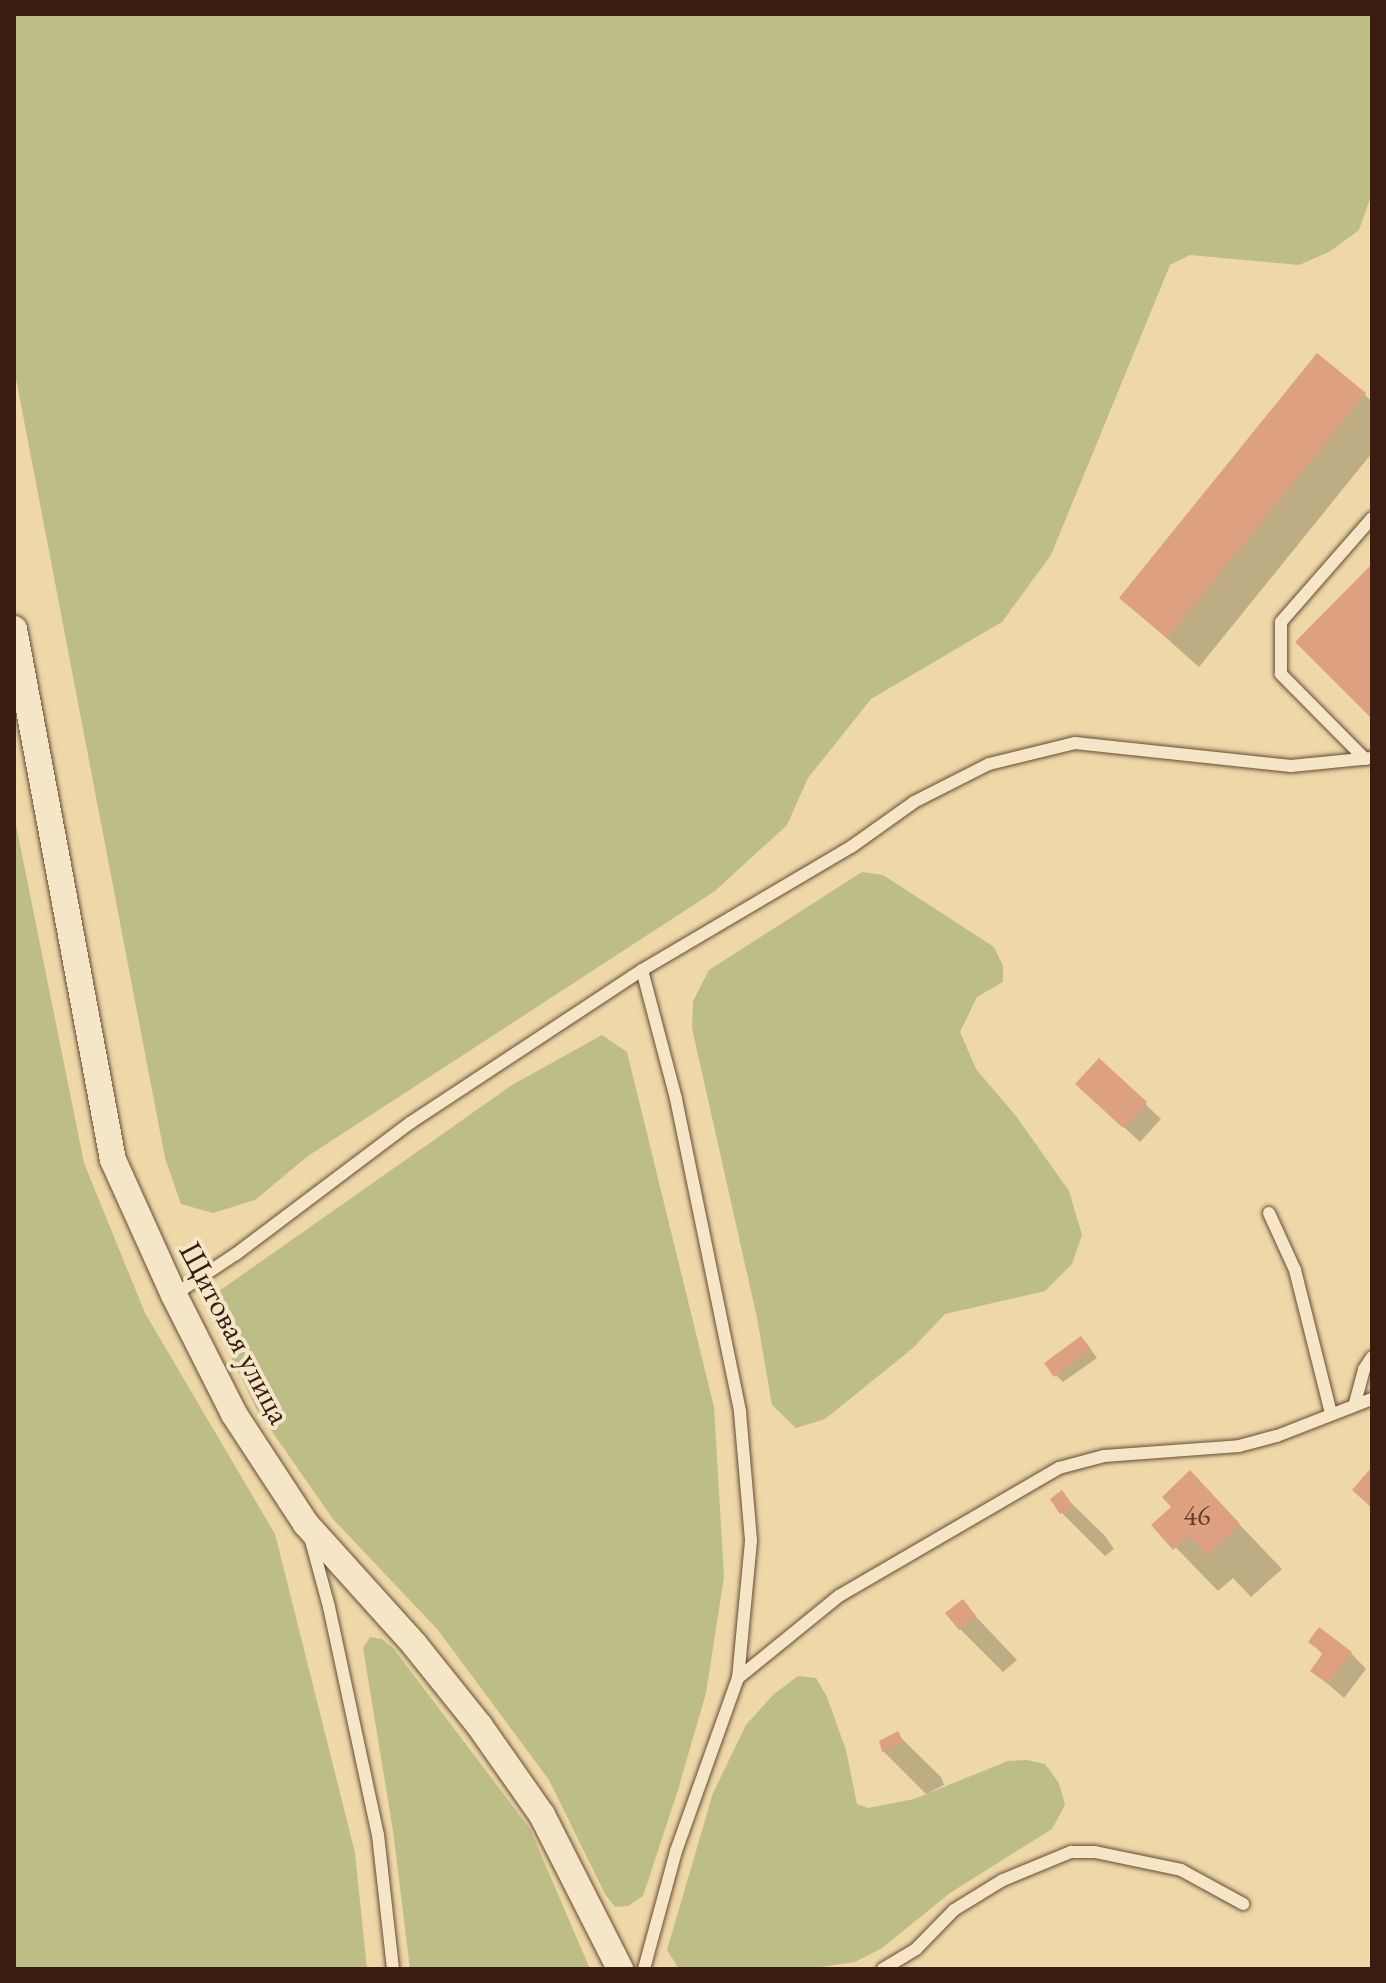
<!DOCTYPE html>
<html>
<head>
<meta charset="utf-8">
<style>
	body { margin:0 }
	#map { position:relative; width:1386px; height:1983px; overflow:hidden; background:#eed8a7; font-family:"EB Garamond",serif }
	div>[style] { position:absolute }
	.green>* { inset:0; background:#bcbe85 }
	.shadow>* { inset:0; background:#0003 }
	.building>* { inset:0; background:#dda081 }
	.roads { filter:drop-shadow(0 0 2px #674c36) drop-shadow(0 0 2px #674c36) }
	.service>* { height:12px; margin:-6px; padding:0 6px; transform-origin:6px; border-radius:6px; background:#f4e6c6 }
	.minor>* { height:26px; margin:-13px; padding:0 13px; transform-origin:13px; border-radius:13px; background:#f4e6c6 }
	span { translate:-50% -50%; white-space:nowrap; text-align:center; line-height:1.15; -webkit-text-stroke:8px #f4e6c6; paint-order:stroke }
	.number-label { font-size:28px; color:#633e2c }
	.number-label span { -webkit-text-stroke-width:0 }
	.street-label { font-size:32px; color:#3a1d10 }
	.frame { position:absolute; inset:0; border:16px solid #3a1d10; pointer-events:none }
</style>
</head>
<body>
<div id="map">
	<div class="green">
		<i style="clip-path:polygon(14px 14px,1372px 14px,1372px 193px,1359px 230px,1329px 252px,1299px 265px,1190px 255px,1170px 265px,1051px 555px,1002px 622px,871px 699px,808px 778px,787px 825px,715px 891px,308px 1156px,255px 1200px,213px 1213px,181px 1204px,165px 1158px,14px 368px)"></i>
		<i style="clip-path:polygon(14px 815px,84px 1163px,145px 1313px,275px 1534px,355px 1853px,367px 1969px,14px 1969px)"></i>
		<i style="clip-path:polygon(862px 872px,883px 875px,994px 947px,1003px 966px,1003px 982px,977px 997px,960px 1032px,976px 1069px,1016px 1116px,1069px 1191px,1082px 1235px,1072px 1264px,1045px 1291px,945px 1314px,913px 1348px,825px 1419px,796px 1428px,772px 1405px,757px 1318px,692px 1028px,693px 1001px,709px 970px)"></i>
		<i style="clip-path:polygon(602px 1035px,627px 1052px,714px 1407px,724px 1577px,706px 1693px,678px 1790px,643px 1896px,628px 1906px,615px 1907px,605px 1894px,549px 1780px,438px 1630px,333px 1519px,257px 1410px,212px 1317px,219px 1291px,512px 1085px)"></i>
		<i style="clip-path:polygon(370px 1637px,382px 1639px,394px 1649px,530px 1829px,590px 1969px,410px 1969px,393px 1831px,363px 1648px)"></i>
		<i style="clip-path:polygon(798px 1676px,816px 1678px,827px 1697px,846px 1750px,857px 1804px,868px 1808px,914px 1799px,1008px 1761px,1027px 1760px,1045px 1764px,1059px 1783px,1065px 1805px,1052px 1829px,950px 1893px,882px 1948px,855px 1962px,808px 1969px,679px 1969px,667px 1950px,713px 1793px,746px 1725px,774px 1694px)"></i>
	</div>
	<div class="shadow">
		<i style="clip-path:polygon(1364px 394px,1372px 402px,1372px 453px,1199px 667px,1121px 598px)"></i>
		<i style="clip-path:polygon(1100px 1061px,1161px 1119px,1140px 1142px,1094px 1099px)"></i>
		<i style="clip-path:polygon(1088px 1346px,1097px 1358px,1063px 1382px,1056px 1375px)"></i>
		<i style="clip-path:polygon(1190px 1473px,1282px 1569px,1251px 1597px,1233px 1578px,1218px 1591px,1154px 1525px,1174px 1507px)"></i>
		<i style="clip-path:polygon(1061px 1493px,1105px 1536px,1114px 1549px,1105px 1556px,1062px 1513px,1052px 1499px)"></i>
		<i style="clip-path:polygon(962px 1602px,1017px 1660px,1003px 1672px,960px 1629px)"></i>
		<i style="clip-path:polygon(1311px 1642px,1351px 1653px,1366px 1669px,1344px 1698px,1313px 1671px,1324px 1656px)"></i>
		<i style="clip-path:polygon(897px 1734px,941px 1777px,944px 1785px,926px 1794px,883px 1751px)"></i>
	</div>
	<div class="building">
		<i style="clip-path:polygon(1317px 353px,1366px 393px,1167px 638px,1119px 598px)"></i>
		<i style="clip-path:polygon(1372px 564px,1372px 719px,1295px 642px)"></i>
		<i style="clip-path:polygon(1099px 1058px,1147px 1102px,1123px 1128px,1075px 1084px)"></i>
		<i style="clip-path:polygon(1081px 1336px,1091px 1349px,1054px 1377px,1044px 1363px)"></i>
		<i style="clip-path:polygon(1372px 1467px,1372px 1508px,1352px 1490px)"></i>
		<i style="clip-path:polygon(1190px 1470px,1240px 1524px,1207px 1555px,1189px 1536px,1173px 1550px,1151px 1525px,1171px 1507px,1162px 1497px)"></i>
		<i style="clip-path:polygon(1062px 1490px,1073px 1506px,1060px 1514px,1050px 1499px)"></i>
		<i style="clip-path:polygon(963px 1599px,976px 1616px,959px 1630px,945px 1613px)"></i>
		<i style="clip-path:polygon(1319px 1627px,1352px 1652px,1328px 1684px,1310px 1671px,1323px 1653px,1308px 1642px)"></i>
		<i style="clip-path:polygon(898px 1731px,903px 1741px,882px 1752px,879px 1741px)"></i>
	</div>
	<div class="roads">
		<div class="service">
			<i style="left:1365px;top:759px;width:120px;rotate:-134.7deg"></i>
			<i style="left:1281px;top:674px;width:52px;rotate:-90deg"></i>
			<i style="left:1281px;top:622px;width:138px;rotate:-48.8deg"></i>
			<i style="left:642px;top:970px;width:243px;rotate:-30.5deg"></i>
			<i style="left:851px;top:847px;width:77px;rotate:-35.5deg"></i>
			<i style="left:914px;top:802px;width:84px;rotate:-26.9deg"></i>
			<i style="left:989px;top:764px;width:89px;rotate:-13.7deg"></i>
			<i style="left:1075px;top:743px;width:217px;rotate:6.1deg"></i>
			<i style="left:1291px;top:766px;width:81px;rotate:-5.6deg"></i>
			<i style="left:1269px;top:1213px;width:63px;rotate:65.5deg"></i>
			<i style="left:1295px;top:1270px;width:147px;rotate:75.9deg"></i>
			<i style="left:174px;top:1295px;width:74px;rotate:-33.5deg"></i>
			<i style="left:236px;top:1254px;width:218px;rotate:-37deg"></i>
			<i style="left:410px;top:1123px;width:278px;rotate:-33.4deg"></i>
			<i style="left:642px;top:970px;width:133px;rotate:75.2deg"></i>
			<i style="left:676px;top:1099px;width:319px;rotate:78.4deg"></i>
			<i style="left:740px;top:1412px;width:129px;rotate:85.1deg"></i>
			<i style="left:751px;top:1541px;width:138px;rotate:95.4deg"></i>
			<i style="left:1355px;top:1403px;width:35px;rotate:-75deg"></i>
			<i style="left:1364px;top:1369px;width:14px;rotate:-56deg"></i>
			<i style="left:310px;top:1537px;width:73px;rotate:74.8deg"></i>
			<i style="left:329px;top:1607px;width:233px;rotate:77.9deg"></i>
			<i style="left:378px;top:1835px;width:135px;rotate:83.6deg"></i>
			<i style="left:644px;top:1969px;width:122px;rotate:-74.8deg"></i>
			<i style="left:676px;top:1851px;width:184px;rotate:-70.3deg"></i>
			<i style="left:738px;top:1678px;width:130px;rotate:-39.1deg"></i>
			<i style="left:839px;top:1596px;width:255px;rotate:-30.2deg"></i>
			<i style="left:1059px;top:1468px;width:47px;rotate:-14.9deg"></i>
			<i style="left:1104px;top:1456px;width:135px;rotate:-4.2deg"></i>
			<i style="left:1239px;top:1446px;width:39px;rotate:-15deg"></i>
			<i style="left:1277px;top:1436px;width:102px;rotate:-21.3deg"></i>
			<i style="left:883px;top:1969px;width:39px;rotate:-31deg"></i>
			<i style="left:916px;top:1949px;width:54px;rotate:-45.7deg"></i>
			<i style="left:954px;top:1910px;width:57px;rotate:-31.5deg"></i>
			<i style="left:1003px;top:1880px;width:74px;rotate:-22.4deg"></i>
			<i style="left:1071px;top:1852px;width:24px"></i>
			<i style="left:1095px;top:1852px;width:88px;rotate:11.8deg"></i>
			<i style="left:1181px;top:1870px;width:71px;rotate:28.7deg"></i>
		</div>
		<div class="minor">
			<i style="left:14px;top:629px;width:540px;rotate:79.44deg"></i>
			<i style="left:113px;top:1160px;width:148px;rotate:65.7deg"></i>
			<i style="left:174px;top:1295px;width:133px;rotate:63.2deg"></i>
			<i style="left:234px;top:1414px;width:131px;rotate:56.8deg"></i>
			<i style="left:306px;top:1524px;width:161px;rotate:48deg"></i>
			<i style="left:414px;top:1644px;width:104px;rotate:51.3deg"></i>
			<i style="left:479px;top:1725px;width:110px;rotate:55deg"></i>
			<i style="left:542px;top:1815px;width:173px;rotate:63.1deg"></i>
		</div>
	</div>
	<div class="number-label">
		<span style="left:1197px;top:1515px">46</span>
	</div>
	<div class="street-label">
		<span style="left:235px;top:1333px;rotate:62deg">Щитовая улица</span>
	</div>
	<div class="frame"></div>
</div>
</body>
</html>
